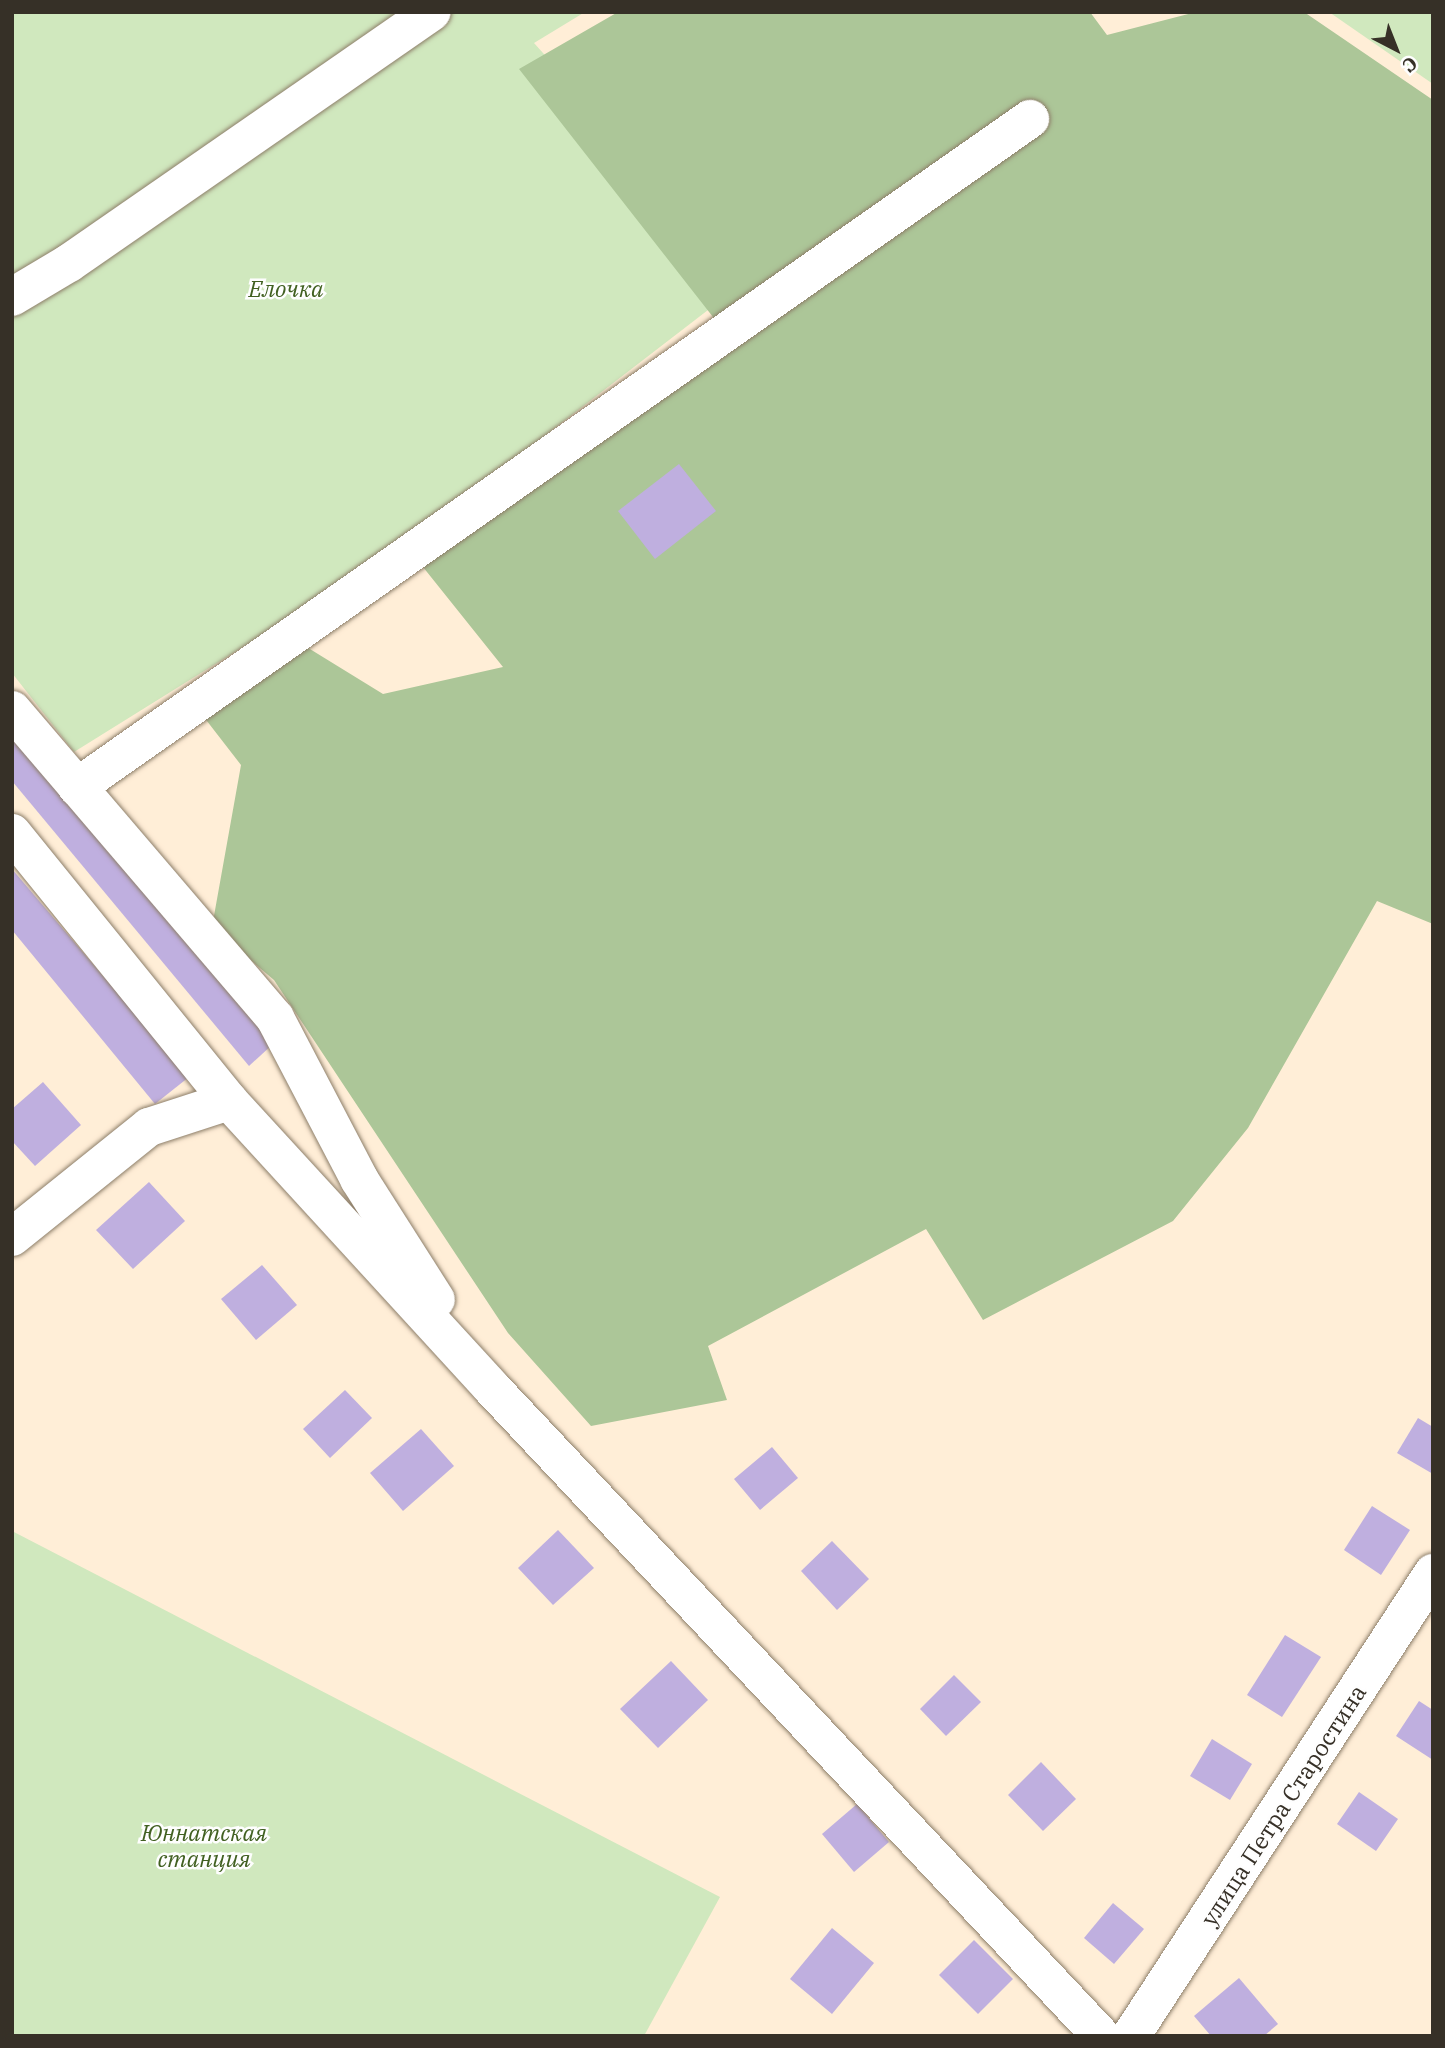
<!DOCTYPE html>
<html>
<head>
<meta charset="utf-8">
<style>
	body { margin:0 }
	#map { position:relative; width:1445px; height:2048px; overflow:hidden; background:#ffeed7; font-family:"IBM Plex Serif",serif }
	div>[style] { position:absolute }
	.green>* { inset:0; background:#d0e8be }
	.forest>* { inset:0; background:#acc698 }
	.building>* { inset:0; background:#bfafdf }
	.roads { filter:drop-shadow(0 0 2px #8d7e69) drop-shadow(0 0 2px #8d7e69) }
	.minor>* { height:38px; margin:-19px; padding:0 19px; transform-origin:19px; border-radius:19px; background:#fff }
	span { translate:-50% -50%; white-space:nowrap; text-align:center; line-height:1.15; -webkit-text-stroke:5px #fefefe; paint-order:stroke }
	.park-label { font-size:23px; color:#416021; font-style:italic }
	.street-label { font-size:23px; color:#363027 }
	.frame { position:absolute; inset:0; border:14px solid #363027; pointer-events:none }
	.north { position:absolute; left:1361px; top:14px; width:70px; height:70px; -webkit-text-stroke:5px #fefefe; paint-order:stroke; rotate:138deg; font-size:19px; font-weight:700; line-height:28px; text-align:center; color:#363027 }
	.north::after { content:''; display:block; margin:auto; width:24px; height:32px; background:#363027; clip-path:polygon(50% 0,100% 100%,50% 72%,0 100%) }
</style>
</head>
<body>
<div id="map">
	<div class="green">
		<i style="clip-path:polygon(12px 12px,585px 12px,534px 43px,747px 280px,386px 558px,74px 752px,12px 673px)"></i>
		<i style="clip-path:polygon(1329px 12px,1433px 12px,1433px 84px)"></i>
		<i style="clip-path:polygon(12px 1531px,720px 1897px,644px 2036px,12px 2036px)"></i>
	</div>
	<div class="forest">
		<i style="clip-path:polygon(618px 12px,1090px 12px,1107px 35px,1196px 12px,1304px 12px,1433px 100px,1433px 924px,1377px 901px,1248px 1128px,1173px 1221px,983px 1320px,926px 1229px,708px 1346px,727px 1400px,591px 1426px,508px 1333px,274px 980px,212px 927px,241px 765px,193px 703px,292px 638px,383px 694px,503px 667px,419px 562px,720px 326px,519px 69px)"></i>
	</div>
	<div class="building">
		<i style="clip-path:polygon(679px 464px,716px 511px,655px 559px,618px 511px)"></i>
		<i style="clip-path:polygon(12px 732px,273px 1044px,249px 1066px,12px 781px)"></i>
		<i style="clip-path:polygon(12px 869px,189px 1077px,155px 1104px,12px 930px)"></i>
		<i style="clip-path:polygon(43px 1082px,81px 1125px,35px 1166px,12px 1141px,12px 1109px)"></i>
		<i style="clip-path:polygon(149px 1182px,185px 1221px,133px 1269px,96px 1230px)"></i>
		<i style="clip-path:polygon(262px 1265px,297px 1305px,256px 1340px,221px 1299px)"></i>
		<i style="clip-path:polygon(345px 1390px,372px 1418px,330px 1458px,303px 1429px)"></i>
		<i style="clip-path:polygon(1418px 1418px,1433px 1427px,1433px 1474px,1397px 1453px)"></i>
		<i style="clip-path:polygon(421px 1429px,454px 1466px,403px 1511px,370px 1473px)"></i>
		<i style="clip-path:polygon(772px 1447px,798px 1478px,760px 1510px,734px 1479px)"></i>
		<i style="clip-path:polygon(1372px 1506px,1410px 1530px,1381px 1575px,1344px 1550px)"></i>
		<i style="clip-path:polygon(558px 1530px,594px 1568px,553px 1605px,518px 1568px)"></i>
		<i style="clip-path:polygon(832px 1541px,869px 1579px,837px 1610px,801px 1571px)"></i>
		<i style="clip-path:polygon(1285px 1635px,1321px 1657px,1282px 1717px,1247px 1695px)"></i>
		<i style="clip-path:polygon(671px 1661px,708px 1700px,658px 1748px,620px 1709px)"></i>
		<i style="clip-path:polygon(954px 1675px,981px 1702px,946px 1736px,920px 1709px)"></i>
		<i style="clip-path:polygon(1419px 1701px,1433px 1710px,1433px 1760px,1396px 1736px)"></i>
		<i style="clip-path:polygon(1212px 1739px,1252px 1764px,1230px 1800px,1190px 1776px)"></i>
		<i style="clip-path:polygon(1041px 1762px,1076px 1799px,1043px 1831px,1008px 1795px)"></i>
		<i style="clip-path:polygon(1359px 1792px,1398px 1819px,1376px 1851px,1337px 1824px)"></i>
		<i style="clip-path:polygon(857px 1804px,889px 1842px,854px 1872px,822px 1834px)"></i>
		<i style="clip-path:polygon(1113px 1903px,1144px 1929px,1114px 1964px,1084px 1938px)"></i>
		<i style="clip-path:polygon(832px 1928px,874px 1963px,832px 2014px,790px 1979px)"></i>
		<i style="clip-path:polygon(974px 1940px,1013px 1979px,978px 2014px,939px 1975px)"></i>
		<i style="clip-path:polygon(1239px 1978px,1278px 2024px,1264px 2036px,1211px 2036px,1194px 2016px)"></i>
	</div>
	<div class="roads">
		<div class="minor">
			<i style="left:12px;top:297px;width:66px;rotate:-30.8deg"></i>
			<i style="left:69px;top:263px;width:441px;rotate:-34.7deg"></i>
			<i style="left:12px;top:710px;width:405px;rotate:49.5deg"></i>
			<i style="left:275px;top:1018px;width:182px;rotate:62.4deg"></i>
			<i style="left:359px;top:1179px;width:143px;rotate:57.5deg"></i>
			<i style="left:77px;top:787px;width:1164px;rotate:-35.03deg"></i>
			<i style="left:12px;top:833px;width:345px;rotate:51deg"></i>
			<i style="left:229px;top:1101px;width:386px;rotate:47.5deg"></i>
			<i style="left:490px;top:1386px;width:892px;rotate:46.77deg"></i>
			<i style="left:12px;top:1237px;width:176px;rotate:-38.8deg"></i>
			<i style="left:149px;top:1127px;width:84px;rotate:-18deg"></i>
			<i style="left:1131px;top:2036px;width:553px;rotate:-56.88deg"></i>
		</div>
	</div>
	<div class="park-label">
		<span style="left:286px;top:288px">Елочка</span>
		<span style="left:204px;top:1845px">Юннатская<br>станция</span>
	</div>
	<div class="street-label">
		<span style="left:1283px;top:1805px;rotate:-57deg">улица Петра Старостина</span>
	</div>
	<div class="frame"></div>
	<div class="north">С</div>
</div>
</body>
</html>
